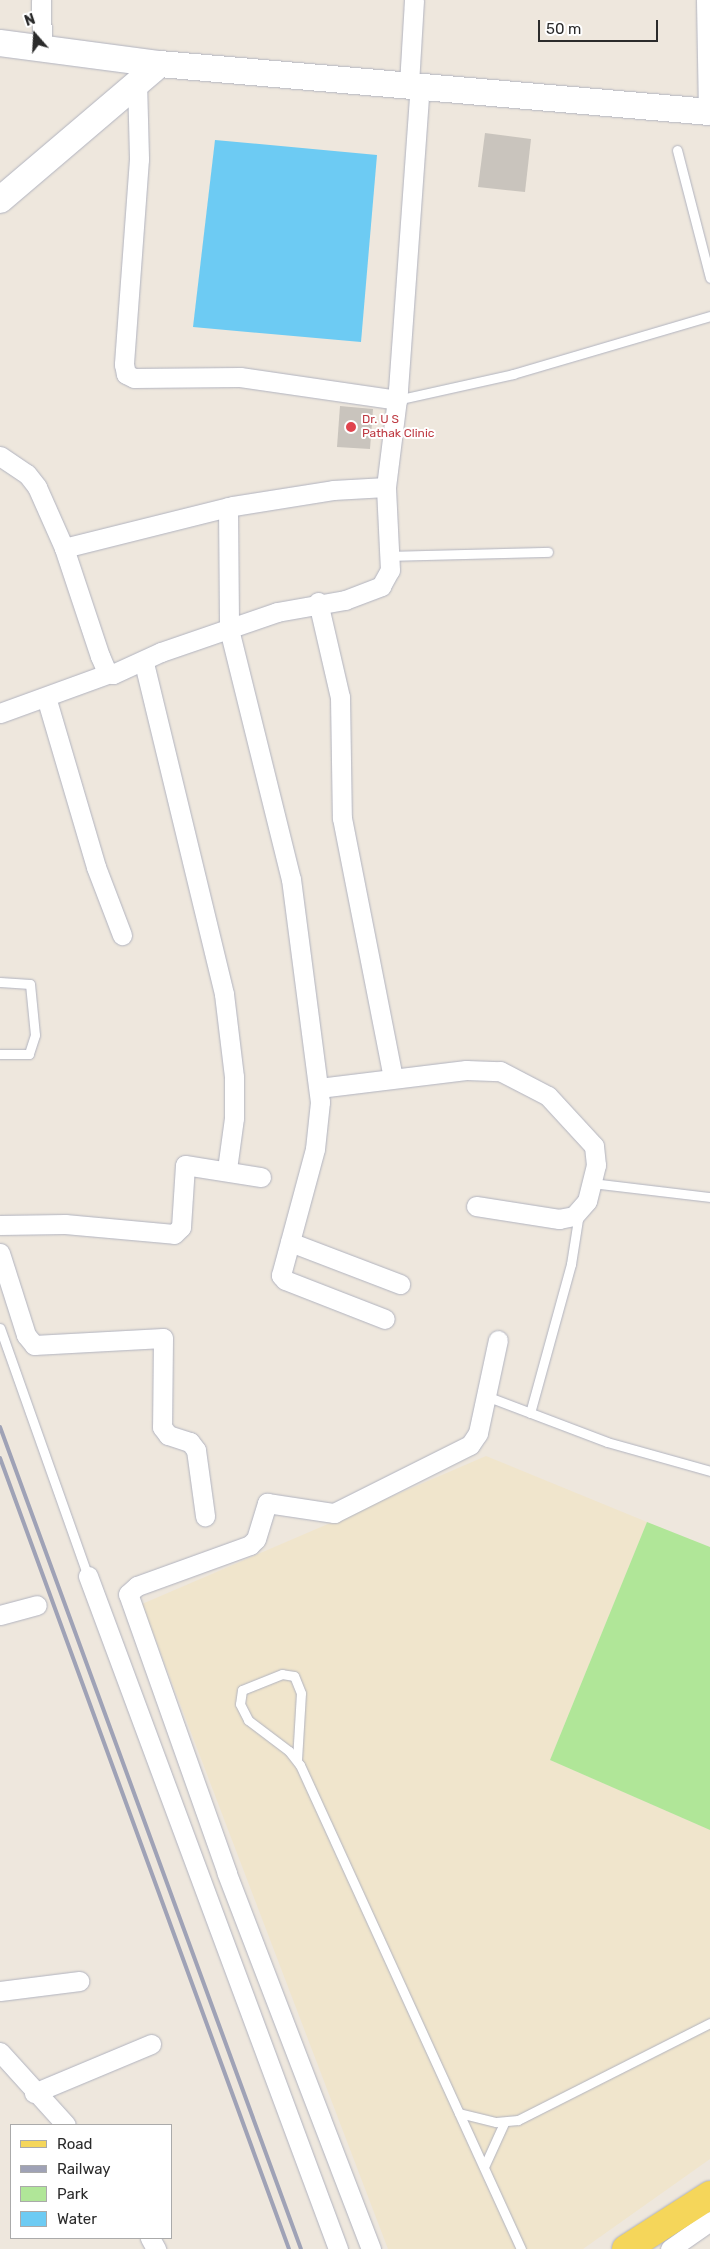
<!DOCTYPE html>
<html>
<head>
<meta charset="utf-8">
<style>
	body { margin:0 }
	#map { position:relative; width:710px; height:2249px; overflow:hidden; background:#eee7dd; font-family:Rubik,sans-serif }
	div>[style] { position:absolute }
	.education>* { inset:0; background:#f0e5cc }
	.green>* { inset:0; background:#b0e698 }
	.water>* { inset:0; background:#6dcbf3 }
	.building>* { inset:0; background:#c9c4bd }
	.roads { filter:drop-shadow(0 0 1px #b1b3bf) drop-shadow(0 0 1px #b1b3bf) }
	.lane>* { height:9px; margin:-4.5px; padding:0 4.5px; transform-origin:4.5px; border-radius:4.5px; background:#fff }
	.street>* { height:19px; margin:-9.5px; padding:0 9.5px; transform-origin:9.5px; border-radius:9.5px; background:#fff }
	.secondary>* { height:26px; margin:-13px; padding:0 13px; transform-origin:13px; border-radius:13px; background:#fff }
	.primary>* { height:28px; margin:-14px; padding:0 14px; transform-origin:14px; border-radius:14px; background:#f5d65a }
	.rail>* { height:4px; margin:-2px; padding:0 2px; transform-origin:2px; border-radius:2px; background:#9fa2b6 }
	.dots>* { width:14px; height:14px; translate:-50% -50%; box-sizing:border-box; border:2px solid #fff; border-radius:50% }
	span { translate:-50% -50%; white-space:nowrap; text-align:center; line-height:1.15; -webkit-text-stroke:4px #fff; paint-order:stroke }
	.health-label { font-size:12px; color:#be3a42 }
	.left { translate:0 -50%; text-align:left }
	.legend { position:absolute; left:10px; top:2124px; width:162px; height:115px; box-sizing:border-box; background:#fff; border:1px solid #aaa; margin:0; padding:6px 9px; list-style:none; font-size:15px; color:#2b2b2b }
	.legend li { display:flex; align-items:center; gap:10px; height:25px }
	.legend b { width:25px; border:1px solid #aaa }
	.north { position:absolute; left:10px; top:10px; width:50px; height:50px; -webkit-text-stroke:4px #fff; paint-order:stroke; rotate:341deg; font-size:14px; font-weight:700; line-height:20px; text-align:center; color:#2b2b2b }
	.north::after { content:''; display:block; margin:auto; width:18px; height:22px; background:#2b2b2b; clip-path:polygon(50% 0,100% 100%,50% 72%,0 100%) }
	.scale { position:absolute; left:538px; top:20px; width:120px; height:22px; box-sizing:border-box; border:2px solid #2b2b2b; border-top:0; padding-left:6px; font-size:15px; line-height:18px; white-space:nowrap; color:#2b2b2b; -webkit-text-stroke:4px #fff; paint-order:stroke }
</style>
</head>
<body>
<div id="map">
	<div class="education">
		<i style="clip-path:polygon(486px 1456px,647px 1522px,550px 1760px,710px 1830px,710px 2159px,583px 2249px,388px 2249px,142px 1604px)"></i>
	</div>
	<div class="green">
		<i style="clip-path:polygon(647px 1522px,710px 1547px,710px 1830px,550px 1760px)"></i>
	</div>
	<div class="water">
		<i style="clip-path:polygon(215px 140px,377px 155px,361px 342px,193px 327px)"></i>
	</div>
	<div class="building">
		<i style="clip-path:polygon(485px 133px,531px 139px,525px 192px,478px 187px)"></i>
		<i style="clip-path:polygon(340px 406px,373px 409px,370px 449px,337px 447px)"></i>
	</div>
	<div class="roads">
		<div class="lane">
			<i style="left:677px;top:150px;width:132px;rotate:75.5deg"></i>
			<i style="left:397px;top:400px;width:119px;rotate:-12.6deg"></i>
			<i style="left:513px;top:374px;width:205px;rotate:-16.4deg"></i>
			<i style="left:391px;top:556px;width:157px;rotate:-1.5deg"></i>
			<i style="left:0;top:982px;width:30px;rotate:4deg"></i>
			<i style="left:30px;top:984px;width:51px;rotate:84.4deg"></i>
			<i style="left:35px;top:1035px;width:20px;rotate:108deg"></i>
			<i style="left:29px;top:1054px;width:29px;rotate:180deg"></i>
			<i style="left:592px;top:1183px;width:119px;rotate:6.8deg"></i>
			<i style="left:0;top:1328px;width:263px;rotate:70.5deg"></i>
			<i style="left:486px;top:1396px;width:129px;rotate:20.8deg"></i>
			<i style="left:607px;top:1442px;width:107px;rotate:15.7deg"></i>
			<i style="left:530px;top:1413px;width:155px;rotate:-74.6deg"></i>
			<i style="left:571px;top:1264px;width:52px;rotate:-81.1deg"></i>
			<i style="left:297px;top:1760px;width:67px;rotate:-86.6deg"></i>
			<i style="left:301px;top:1693px;width:18px;rotate:-112deg"></i>
			<i style="left:294px;top:1676px;width:12px;rotate:-171deg"></i>
			<i style="left:282px;top:1674px;width:43px;rotate:158.2deg"></i>
			<i style="left:242px;top:1690px;width:14px;rotate:98deg"></i>
			<i style="left:240px;top:1704px;width:18px;rotate:63deg"></i>
			<i style="left:248px;top:1720px;width:51px;rotate:37.1deg"></i>
			<i style="left:289px;top:1751px;width:18px;rotate:52deg"></i>
			<i style="left:300px;top:1765px;width:532px;rotate:65.46deg"></i>
			<i style="left:459px;top:2113px;width:38px;rotate:14deg"></i>
			<i style="left:496px;top:2122px;width:22px;rotate:-5deg"></i>
			<i style="left:518px;top:2120px;width:215px;rotate:-26.8deg"></i>
			<i style="left:484px;top:2167px;width:48px;rotate:-65.6deg"></i>
		</div>
		<div class="street">
			<i style="left:41px;top:0;width:48px;rotate:88.8deg"></i>
			<i style="left:706px;top:0;width:112px;rotate:89deg"></i>
			<i style="left:137px;top:81px;width:78px;rotate:88.5deg"></i>
			<i style="left:139px;top:159px;width:206px;rotate:94.2deg"></i>
			<i style="left:124px;top:364px;width:10px;rotate:79deg"></i>
			<i style="left:126px;top:374px;width:9px;rotate:27deg"></i>
			<i style="left:134px;top:378px;width:106px;rotate:-0.5deg"></i>
			<i style="left:240px;top:377px;width:159px;rotate:8.3deg"></i>
			<i style="left:409px;top:84px;width:84px;rotate:-86.6deg"></i>
			<i style="left:0;top:456px;width:32px;rotate:34deg"></i>
			<i style="left:27px;top:474px;width:16px;rotate:52deg"></i>
			<i style="left:37px;top:487px;width:67px;rotate:66.1deg"></i>
			<i style="left:64px;top:548px;width:114px;rotate:71.6deg"></i>
			<i style="left:100px;top:656px;width:15px;rotate:67deg"></i>
			<i style="left:106px;top:670px;width:8px;rotate:30deg"></i>
			<i style="left:113px;top:674px;width:53px;rotate:-24.6deg"></i>
			<i style="left:161px;top:652px;width:123px;rotate:-19deg"></i>
			<i style="left:277px;top:612px;width:69px;rotate:-10deg"></i>
			<i style="left:345px;top:600px;width:39px;rotate:-21deg"></i>
			<i style="left:381px;top:586px;width:18px;rotate:-61deg"></i>
			<i style="left:390px;top:570px;width:83px;rotate:-92.8deg"></i>
			<i style="left:386px;top:487px;width:98px;rotate:-82.9deg"></i>
			<i style="left:398px;top:390px;width:306px;rotate:-85.9deg"></i>
			<i style="left:228px;top:507px;width:122px;rotate:89.5deg"></i>
			<i style="left:229px;top:629px;width:258px;rotate:76.1deg"></i>
			<i style="left:291px;top:879px;width:225px;rotate:82.6deg"></i>
			<i style="left:320px;top:1102px;width:47px;rotate:96.1deg"></i>
			<i style="left:315px;top:1149px;width:131px;rotate:105.1deg"></i>
			<i style="left:281px;top:1275px;width:6px;rotate:51deg"></i>
			<i style="left:285px;top:1280px;width:107px;rotate:21.3deg"></i>
			<i style="left:64px;top:548px;width:174px;rotate:-14deg"></i>
			<i style="left:233px;top:506px;width:101px;rotate:-9.1deg"></i>
			<i style="left:333px;top:490px;width:53px;rotate:-3.2deg"></i>
			<i style="left:318px;top:602px;width:98px;rotate:77deg"></i>
			<i style="left:340px;top:697px;width:121px;rotate:89.1deg"></i>
			<i style="left:342px;top:818px;width:265px;rotate:78.9deg"></i>
			<i style="left:144px;top:663px;width:341px;rotate:76.4deg"></i>
			<i style="left:224px;top:994px;width:84px;rotate:83.1deg"></i>
			<i style="left:234px;top:1077px;width:41px;rotate:90deg"></i>
			<i style="left:234px;top:1118px;width:51px;rotate:97.8deg"></i>
			<i style="left:46px;top:697px;width:177px;rotate:73.6deg"></i>
			<i style="left:96px;top:867px;width:73px;rotate:69.1deg"></i>
			<i style="left:0;top:713px;width:117px;rotate:-20deg"></i>
			<i style="left:319px;top:1088px;width:148px;rotate:-7deg"></i>
			<i style="left:466px;top:1070px;width:34px;rotate:2deg"></i>
			<i style="left:500px;top:1071px;width:54px;rotate:27.5deg"></i>
			<i style="left:548px;top:1096px;width:68px;rotate:47.4deg"></i>
			<i style="left:594px;top:1146px;width:19px;rotate:84deg"></i>
			<i style="left:596px;top:1165px;width:37px;rotate:104deg"></i>
			<i style="left:587px;top:1201px;width:20px;rotate:131deg"></i>
			<i style="left:574px;top:1216px;width:15px;rotate:169deg"></i>
			<i style="left:559px;top:1219px;width:84px;rotate:-171.1deg"></i>
			<i style="left:0;top:1225px;width:65px;rotate:-0.9deg"></i>
			<i style="left:65px;top:1224px;width:109px;rotate:5.2deg"></i>
			<i style="left:174px;top:1234px;width:10px;rotate:-45deg"></i>
			<i style="left:181px;top:1227px;width:62px;rotate:-86.3deg"></i>
			<i style="left:185px;top:1165px;width:77px;rotate:9deg"></i>
			<i style="left:290px;top:1242px;width:118px;rotate:20.9deg"></i>
			<i style="left:0;top:1253px;width:86px;rotate:72.4deg"></i>
			<i style="left:26px;top:1335px;width:13px;rotate:51deg"></i>
			<i style="left:34px;top:1345px;width:129px;rotate:-3.1deg"></i>
			<i style="left:163px;top:1338px;width:89px;rotate:90.6deg"></i>
			<i style="left:162px;top:1427px;width:10px;rotate:53deg"></i>
			<i style="left:168px;top:1435px;width:23px;rotate:18deg"></i>
			<i style="left:190px;top:1442px;width:10px;rotate:53deg"></i>
			<i style="left:196px;top:1450px;width:67px;rotate:82.2deg"></i>
			<i style="left:88px;top:1576px;width:718px;rotate:69.62deg"></i>
			<i style="left:0;top:1615px;width:38px;rotate:-15deg"></i>
			<i style="left:0;top:1991px;width:80px;rotate:-7.2deg"></i>
			<i style="left:0;top:2052px;width:98px;rotate:47.9deg"></i>
			<i style="left:34px;top:2093px;width:127px;rotate:-22.7deg"></i>
			<i style="left:150px;top:2238px;width:13px;rotate:61deg"></i>
			<i style="left:371px;top:2249px;width:403px;rotate:-111deg"></i>
			<i style="left:227px;top:1873px;width:296px;rotate:-109.5deg"></i>
			<i style="left:128px;top:1594px;width:12px;rotate:-42deg"></i>
			<i style="left:137px;top:1586px;width:120px;rotate:-19.9deg"></i>
			<i style="left:250px;top:1545px;width:8px;rotate:-45deg"></i>
			<i style="left:256px;top:1539px;width:38px;rotate:-73deg"></i>
			<i style="left:267px;top:1503px;width:68px;rotate:8.5deg"></i>
			<i style="left:334px;top:1513px;width:152px;rotate:-26.6deg"></i>
			<i style="left:470px;top:1445px;width:14px;rotate:-56deg"></i>
			<i style="left:478px;top:1433px;width:95px;rotate:-77.9deg"></i>
			<i style="left:670px;top:2249px;width:49px;rotate:-35deg"></i>
		</div>
		<div class="secondary">
			<i style="left:0;top:43px;width:161px;rotate:7.5deg"></i>
			<i style="left:0;top:200px;width:210px;rotate:-40.4deg"></i>
			<i style="left:160px;top:64px;width:552px;rotate:4.99deg"></i>
		</div>
		<div class="primary">
			<i style="left:626px;top:2249px;width:100px;rotate:-32.7deg"></i>
		</div>
	</div>
	<div class="rail">
		<i style="left:0;top:1427px;width:875px;rotate:69.89deg"></i>
		<i style="left:0;top:1458px;width:842px;rotate:69.93deg"></i>
	</div>
	<div class="dots">
		<i style="left:351px;top:427px;background:#e0444e"></i>
	</div>
	<div class="health-label">
		<span class="left" style="left:362px;top:427px">Dr. U S<br>Pathak Clinic</span>
	</div>
	<ul class="legend">
	<li><b style="height:6px;background:#f5d65a"></b>Road</li>
	<li><b style="height:6px;background:#9fa2b6"></b>Railway</li>
	<li><b style="height:14px;background:#b0e698"></b>Park</li>
	<li><b style="height:14px;background:#6dcbf3"></b>Water</li>
	</ul>
	<div class="north">N</div>
	<div class="scale">50 m</div>
</div>
</body>
</html>
